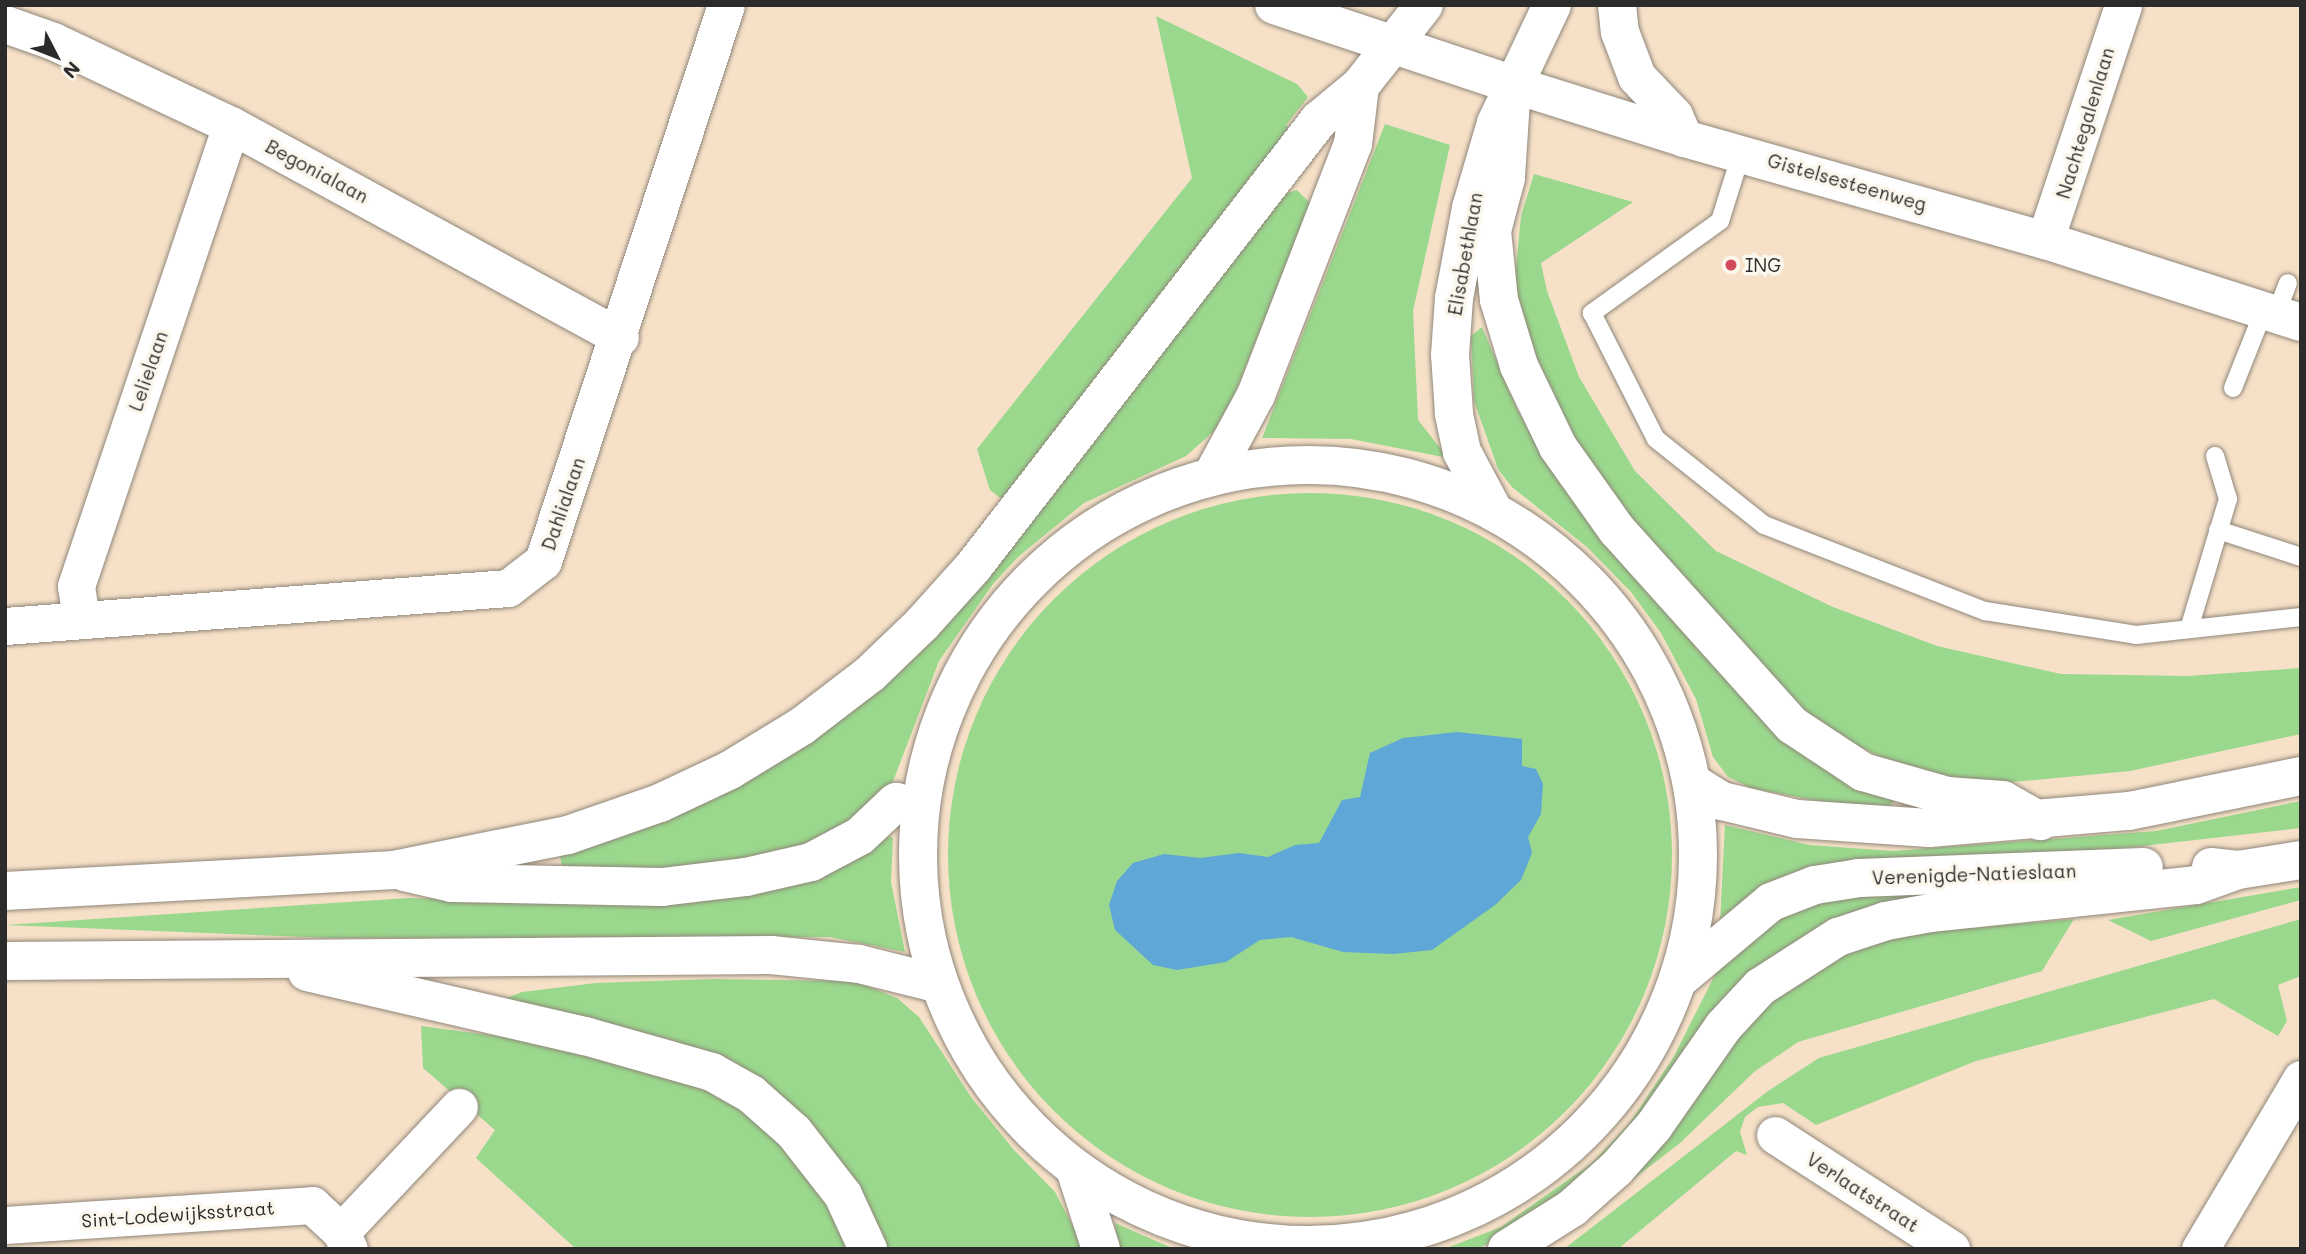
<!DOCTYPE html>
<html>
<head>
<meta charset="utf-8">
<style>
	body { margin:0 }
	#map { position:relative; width:2306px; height:1254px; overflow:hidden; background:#f6e1c8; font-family:Mali,sans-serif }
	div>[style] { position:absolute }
	.green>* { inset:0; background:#9ad88d }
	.round { border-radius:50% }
	.water>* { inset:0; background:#5fa7d6 }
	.roads { filter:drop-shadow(0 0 2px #90867a) drop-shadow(0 0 2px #90867a) }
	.lane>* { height:18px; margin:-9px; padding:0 9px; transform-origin:9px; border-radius:9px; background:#fff }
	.street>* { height:37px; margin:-18.5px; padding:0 18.5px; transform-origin:18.5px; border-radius:18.5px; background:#fff }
	.secondary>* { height:38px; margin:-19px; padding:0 19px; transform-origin:19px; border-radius:19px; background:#fff }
	.primary>* { height:38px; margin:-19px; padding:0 19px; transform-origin:19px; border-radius:19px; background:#fff }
	.primary>.ring { margin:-19px; padding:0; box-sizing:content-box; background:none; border:38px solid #fff; border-radius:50% }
	.highway>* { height:38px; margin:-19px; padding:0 19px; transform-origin:19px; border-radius:19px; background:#fff }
	.dots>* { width:19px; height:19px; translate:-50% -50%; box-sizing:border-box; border:4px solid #fbf7ec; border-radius:50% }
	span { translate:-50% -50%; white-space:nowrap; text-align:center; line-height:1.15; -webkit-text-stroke:7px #fbf7ec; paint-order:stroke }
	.street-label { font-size:19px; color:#2b2b2b }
	.poi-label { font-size:19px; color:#2b2b2b }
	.left { translate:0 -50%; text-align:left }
	.frame { position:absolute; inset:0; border:7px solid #2b2b2b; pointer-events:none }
	.north { position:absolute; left:21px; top:21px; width:70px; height:70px; -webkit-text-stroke:5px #fbf7ec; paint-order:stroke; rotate:132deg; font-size:19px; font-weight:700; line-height:28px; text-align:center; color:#2b2b2b }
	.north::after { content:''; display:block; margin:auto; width:24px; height:32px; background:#2b2b2b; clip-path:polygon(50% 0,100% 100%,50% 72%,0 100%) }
</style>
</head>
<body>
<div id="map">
	<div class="green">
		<i style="clip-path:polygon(1156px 16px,1297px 84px,1308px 97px,1286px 125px,1294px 132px,1007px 503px,990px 490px,977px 449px,1192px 178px)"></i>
		<i style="clip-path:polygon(1385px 124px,1450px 145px,1413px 311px,1418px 420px,1448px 458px,1351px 439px,1262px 438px)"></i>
		<i style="clip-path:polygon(1534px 174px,1633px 202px,1541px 263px,1547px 291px,1579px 377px,1635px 471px,1716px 551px,1833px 607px,1937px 646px,2061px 674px,2187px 676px,2301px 668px,2301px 734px,2130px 771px,1980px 785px,1910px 771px,1823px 729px,1783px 693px,1583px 468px,1512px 309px,1521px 216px)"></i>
		<i style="clip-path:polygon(1297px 190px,1311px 204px,1223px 423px,1186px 456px,1084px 503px,1019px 556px,993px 584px,939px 661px,892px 784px,868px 811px,808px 848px,666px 873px,562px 867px,559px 849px,878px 686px,1280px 195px)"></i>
		<i style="clip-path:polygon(1482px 327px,1517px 409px,1556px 478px,1615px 547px,1896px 800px,1890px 806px,1829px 803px,1751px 788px,1728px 777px,1713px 757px,1696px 699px,1661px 633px,1631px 592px,1587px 547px,1512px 487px,1498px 469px,1474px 401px,1471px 336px)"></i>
		<i class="round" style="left:948px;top:493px;width:724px;height:724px"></i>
		<i style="clip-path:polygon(2301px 801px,2301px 828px,2001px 862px,1720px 923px,1725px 825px,1809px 845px,1893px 851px,2156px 831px)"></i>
		<i style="clip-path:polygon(885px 835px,893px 838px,891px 882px,905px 952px,830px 937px,332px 938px,5px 925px,408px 898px,658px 904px)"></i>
		<i style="clip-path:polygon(1959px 887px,1807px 941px,1613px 1156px,1525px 1224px,1478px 1249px,1444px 1249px,1501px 1227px,1592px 1163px,1629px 1124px,1673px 1058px,1724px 957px,1752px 931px,1832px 895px)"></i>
		<i style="clip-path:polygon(2301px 887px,2301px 900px,2151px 941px,2108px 920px)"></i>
		<i style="clip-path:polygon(2074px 919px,2042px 971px,1798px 1042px,1754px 1072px,1680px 1143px,1592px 1211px,1747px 1023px,1793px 982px,1881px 936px)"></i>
		<i style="clip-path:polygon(2301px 919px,2301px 976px,2278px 985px,2287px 1021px,2278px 1036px,2214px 999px,1976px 1061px,1816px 1125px,1783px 1103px,1758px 1107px,1745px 1117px,1740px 1132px,1747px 1155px,1736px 1151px,1618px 1249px,1564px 1249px,1768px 1091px,1819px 1058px)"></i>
		<i style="clip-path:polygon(712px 979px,854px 981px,897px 998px,919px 1017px,971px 1097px,1014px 1150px,1055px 1192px,1085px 1249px,883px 1249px,716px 1057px,669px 1039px,497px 1002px,522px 992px,596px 983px)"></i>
		<i style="clip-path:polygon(421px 1026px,512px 1038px,660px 1071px,707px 1087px,745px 1109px,807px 1169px,853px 1249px,576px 1249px,476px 1158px,495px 1130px,423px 1068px)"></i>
		<i style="clip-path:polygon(1115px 1223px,1172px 1248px,1175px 1249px,1118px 1249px)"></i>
	</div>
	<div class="water">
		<i style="clip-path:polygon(1457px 732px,1522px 739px,1522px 766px,1536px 769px,1543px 784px,1541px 814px,1528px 837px,1532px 853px,1521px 880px,1495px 905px,1432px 950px,1393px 954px,1343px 952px,1291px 937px,1260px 940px,1226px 962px,1177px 970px,1153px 965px,1115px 930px,1109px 905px,1117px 881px,1133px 863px,1164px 854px,1200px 858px,1239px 853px,1268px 857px,1295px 845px,1319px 843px,1342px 800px,1360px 797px,1370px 753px,1403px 738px)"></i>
	</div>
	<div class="roads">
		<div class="lane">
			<i style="left:1742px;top:151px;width:73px;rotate:107.4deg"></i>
			<i style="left:1720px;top:221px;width:158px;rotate:144.3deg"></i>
			<i style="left:1592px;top:313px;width:141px;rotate:63.1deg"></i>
			<i style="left:1656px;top:439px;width:138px;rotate:38.5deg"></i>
			<i style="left:1764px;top:525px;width:237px;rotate:21.3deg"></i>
			<i style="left:1985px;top:611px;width:153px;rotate:9deg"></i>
			<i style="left:2136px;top:635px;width:166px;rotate:-6.2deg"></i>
			<i style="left:2276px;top:314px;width:33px;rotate:-69deg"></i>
			<i style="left:2233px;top:388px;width:84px;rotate:-68.3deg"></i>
			<i style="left:2218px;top:530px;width:87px;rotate:18deg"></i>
			<i style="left:2189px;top:629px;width:136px;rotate:-73.3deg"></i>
			<i style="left:2228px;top:499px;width:45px;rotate:-106.8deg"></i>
		</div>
		<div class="street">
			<i style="left:5px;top:24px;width:51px;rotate:19.5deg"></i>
			<i style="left:53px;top:41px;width:197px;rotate:25.3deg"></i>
			<i style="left:231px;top:125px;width:443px;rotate:28.6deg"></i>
			<i style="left:1512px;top:84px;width:180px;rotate:17.4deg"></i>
			<i style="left:1684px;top:138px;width:375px;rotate:15.8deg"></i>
			<i style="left:2045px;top:240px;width:269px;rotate:17.8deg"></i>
			<i style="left:2045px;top:240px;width:248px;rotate:-71.6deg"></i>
			<i style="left:81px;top:618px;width:32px;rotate:-99deg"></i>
			<i style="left:76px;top:586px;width:486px;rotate:-71.4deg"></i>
			<i style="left:5px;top:626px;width:504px;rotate:-4.32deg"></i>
			<i style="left:508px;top:588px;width:44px;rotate:-37.6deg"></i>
			<i style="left:543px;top:561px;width:585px;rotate:-71.78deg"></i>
			<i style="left:1775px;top:1135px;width:210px;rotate:32.9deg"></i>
			<i style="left:5px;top:1225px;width:308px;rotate:-3.7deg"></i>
			<i style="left:312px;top:1205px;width:40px;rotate:43deg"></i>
			<i style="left:341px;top:1232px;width:19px;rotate:65deg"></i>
			<i style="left:341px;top:1232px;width:172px;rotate:-46.7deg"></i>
			<i style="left:2200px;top:1249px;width:198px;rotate:-59.3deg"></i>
		</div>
		<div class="secondary">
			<i style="left:1274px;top:5px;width:251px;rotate:18.4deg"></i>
			<i style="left:1512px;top:84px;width:94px;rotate:93.7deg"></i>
			<i style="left:1506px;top:178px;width:55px;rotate:104.8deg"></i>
			<i style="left:1492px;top:231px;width:69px;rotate:84.2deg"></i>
			<i style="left:1499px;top:300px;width:69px;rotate:73.1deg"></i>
			<i style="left:1519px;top:366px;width:90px;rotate:64.3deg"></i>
			<i style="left:1558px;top:447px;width:102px;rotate:54.6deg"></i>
			<i style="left:1617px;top:530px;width:262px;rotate:48.1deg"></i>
			<i style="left:1792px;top:725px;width:85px;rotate:33.5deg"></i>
			<i style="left:1863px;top:772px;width:87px;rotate:15.9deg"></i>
			<i style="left:1947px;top:796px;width:56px;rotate:4.1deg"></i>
			<i style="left:2003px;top:800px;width:43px;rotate:29.6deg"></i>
			<i style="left:1693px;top:783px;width:34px;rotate:32deg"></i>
			<i style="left:1722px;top:801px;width:77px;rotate:13.5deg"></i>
			<i style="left:1797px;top:819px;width:132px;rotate:3.9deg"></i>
			<i style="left:1929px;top:828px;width:201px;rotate:-4.9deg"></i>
			<i style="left:2129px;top:811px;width:176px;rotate:-11.5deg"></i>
			<i style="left:2211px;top:867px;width:27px;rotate:6deg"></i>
			<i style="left:2238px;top:870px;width:64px;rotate:-9deg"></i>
			<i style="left:1678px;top:980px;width:121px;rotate:-40deg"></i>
			<i style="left:1771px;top:902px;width:47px;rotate:-21.1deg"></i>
			<i style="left:1815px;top:885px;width:45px;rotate:-9deg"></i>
			<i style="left:1859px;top:878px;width:285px;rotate:-2.2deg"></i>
			<i style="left:1507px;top:1249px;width:77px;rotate:-32.2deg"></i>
			<i style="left:1572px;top:1208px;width:59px;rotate:-41.6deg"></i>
			<i style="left:1616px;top:1169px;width:57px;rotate:-48.5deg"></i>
			<i style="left:1654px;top:1126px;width:121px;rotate:-55.1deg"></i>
			<i style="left:1723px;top:1027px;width:54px;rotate:-47.2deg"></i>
			<i style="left:1760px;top:987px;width:93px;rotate:-32.7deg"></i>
			<i style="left:1838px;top:937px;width:51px;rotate:-18.4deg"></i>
			<i style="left:1886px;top:921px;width:45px;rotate:-10.3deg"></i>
			<i style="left:1930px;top:913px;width:267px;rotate:-6deg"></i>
			<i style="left:2196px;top:885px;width:45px;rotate:-19.7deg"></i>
		</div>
		<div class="primary">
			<i style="left:1617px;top:5px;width:27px;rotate:84deg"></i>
			<i style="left:1620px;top:32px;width:48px;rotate:69.3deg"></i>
			<i style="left:1637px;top:77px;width:54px;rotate:46.5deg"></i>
			<i style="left:1674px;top:116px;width:24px;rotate:66deg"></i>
			<i class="ring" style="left:918px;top:465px;width:742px;height:742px"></i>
			<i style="left:1212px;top:476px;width:92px;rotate:-61.5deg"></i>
			<i style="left:1256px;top:395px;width:269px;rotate:-68.9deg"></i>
			<i style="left:1353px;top:144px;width:58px;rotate:-83.1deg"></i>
			<i style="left:1360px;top:86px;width:103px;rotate:-51.7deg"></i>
			<i style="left:1493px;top:510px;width:66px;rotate:-118.1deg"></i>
			<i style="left:1462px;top:452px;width:40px;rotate:-102deg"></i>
			<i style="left:1454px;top:413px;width:58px;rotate:-93.9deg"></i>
			<i style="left:1450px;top:355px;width:57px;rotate:-86deg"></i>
			<i style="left:1454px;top:298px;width:92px;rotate:-79.3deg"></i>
			<i style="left:1471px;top:208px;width:89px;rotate:-73.6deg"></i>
			<i style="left:1496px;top:123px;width:131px;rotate:-64.6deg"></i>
			<i style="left:5px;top:961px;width:766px;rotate:-0.45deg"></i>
			<i style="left:771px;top:955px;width:88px;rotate:5.8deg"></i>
			<i style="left:859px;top:964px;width:82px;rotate:14deg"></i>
			<i style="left:307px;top:972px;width:285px;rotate:13deg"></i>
			<i style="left:585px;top:1036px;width:132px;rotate:15.8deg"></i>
			<i style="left:712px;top:1072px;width:45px;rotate:29.4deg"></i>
			<i style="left:751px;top:1094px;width:57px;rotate:41.5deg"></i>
			<i style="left:794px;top:1132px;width:80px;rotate:52.1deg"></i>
			<i style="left:843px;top:1195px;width:60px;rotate:65.2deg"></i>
			<i style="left:1075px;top:1169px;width:84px;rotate:72deg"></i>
		</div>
		<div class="highway">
			<i style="left:404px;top:872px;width:49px;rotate:12.9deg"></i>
			<i style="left:452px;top:883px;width:210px;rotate:1.1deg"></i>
			<i style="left:662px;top:887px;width:85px;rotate:-6.8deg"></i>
			<i style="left:746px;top:877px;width:67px;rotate:-13deg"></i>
			<i style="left:811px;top:862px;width:55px;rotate:-28deg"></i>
			<i style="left:860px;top:836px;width:50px;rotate:-43.4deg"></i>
			<i style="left:5px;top:891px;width:390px;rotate:-3.1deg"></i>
			<i style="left:394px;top:870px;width:177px;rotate:-11.4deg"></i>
			<i style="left:568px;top:835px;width:97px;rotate:-19.2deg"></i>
			<i style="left:660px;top:803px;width:77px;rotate:-25.2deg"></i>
			<i style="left:730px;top:770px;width:84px;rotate:-31.4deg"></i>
			<i style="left:802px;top:726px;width:86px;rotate:-37.4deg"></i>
			<i style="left:870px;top:674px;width:72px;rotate:-43.9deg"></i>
			<i style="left:922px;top:624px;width:78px;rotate:-48.1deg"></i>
			<i style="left:974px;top:566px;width:564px;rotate:-52.28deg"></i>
			<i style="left:1319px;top:120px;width:53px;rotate:-39.7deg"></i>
		</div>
	</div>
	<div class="dots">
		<i style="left:1731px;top:265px;background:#d1495b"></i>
	</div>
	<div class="street-label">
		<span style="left:2085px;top:123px;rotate:-73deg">Nachtegalenlaan</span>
		<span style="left:317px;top:171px;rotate:28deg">Begonialaan</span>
		<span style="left:1847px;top:182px;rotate:16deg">Gistelsesteenweg</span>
		<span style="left:1465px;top:254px;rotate:-80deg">Elisabethlaan</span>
		<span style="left:148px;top:371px;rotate:-71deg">Lelielaan</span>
		<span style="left:563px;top:504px;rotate:-71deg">Dahlialaan</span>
		<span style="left:1974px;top:874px;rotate:-2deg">Verenigde-Natieslaan</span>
		<span style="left:1863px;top:1192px;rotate:33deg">Verlaatstraat</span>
		<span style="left:178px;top:1214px;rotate:-4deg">Sint-Lodewijksstraat</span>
	</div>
	<div class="poi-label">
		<span class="left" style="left:1745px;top:265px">ING</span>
	</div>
	<div class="frame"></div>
	<div class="north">N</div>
</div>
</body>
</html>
